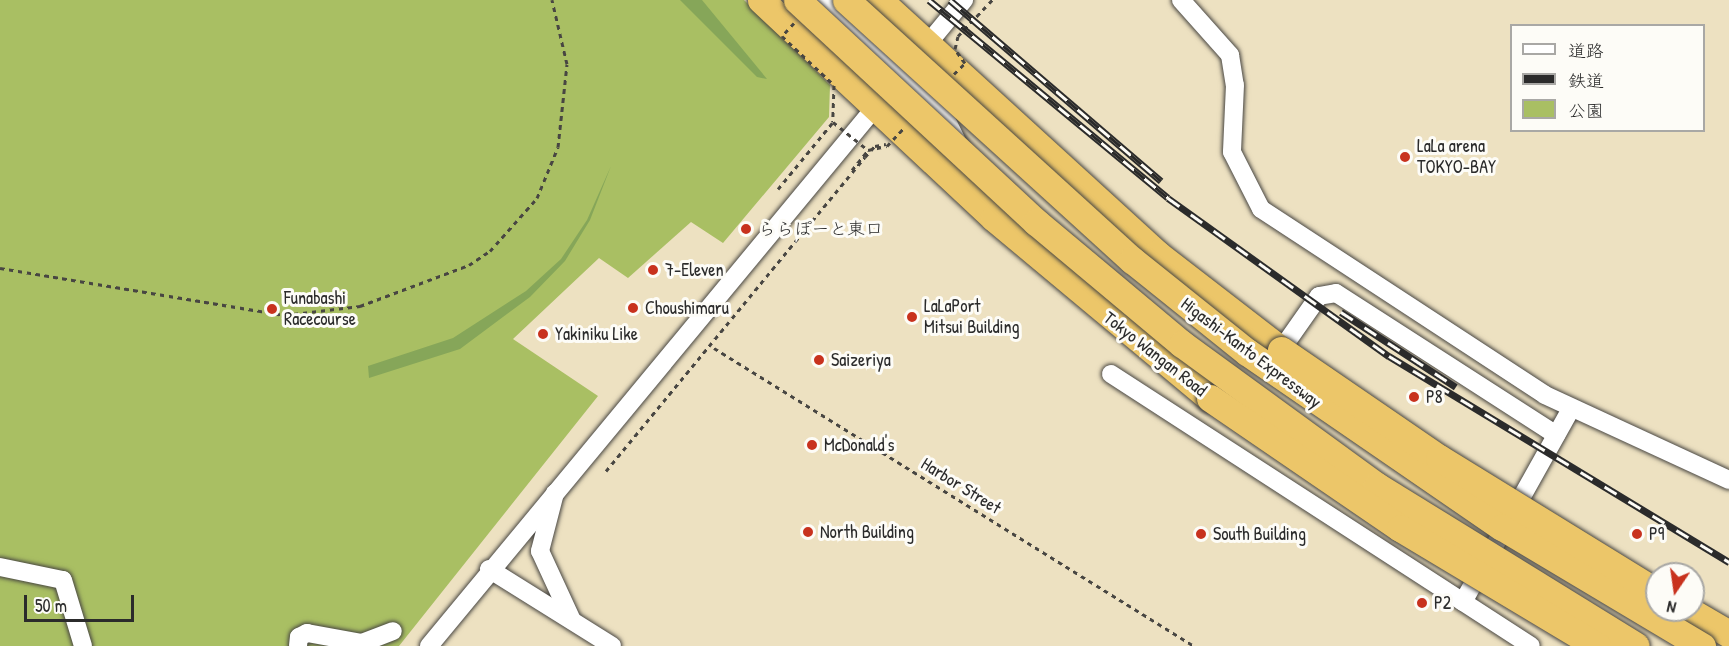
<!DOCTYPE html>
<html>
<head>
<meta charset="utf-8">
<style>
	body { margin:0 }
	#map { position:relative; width:1729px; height:646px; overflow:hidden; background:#ede1c1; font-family:"Patrick Hand","Klee One",sans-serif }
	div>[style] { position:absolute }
	.green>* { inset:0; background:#a9bf63 }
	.forest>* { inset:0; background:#86a659 }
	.path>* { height:3px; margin-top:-1.5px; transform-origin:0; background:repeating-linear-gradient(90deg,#484642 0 4.5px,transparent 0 9px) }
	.roads { filter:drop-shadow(0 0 2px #484642) drop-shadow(0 0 2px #484642) }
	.minor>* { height:18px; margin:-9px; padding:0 9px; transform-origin:9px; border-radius:9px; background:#fff }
	.highway>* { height:27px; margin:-13.5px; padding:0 13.5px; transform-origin:13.5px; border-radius:13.5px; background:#ecc669 }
	.rail>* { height:7px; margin-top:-3.5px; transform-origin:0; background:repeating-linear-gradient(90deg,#fdfcf7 0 14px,#2b2b2b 0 28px); box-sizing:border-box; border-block:2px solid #2b2b2b }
	.path-bridge>* { height:3px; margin-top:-1.5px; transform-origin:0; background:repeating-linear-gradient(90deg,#484642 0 4.5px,transparent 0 9px) }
	.bridges { filter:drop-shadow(0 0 2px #484642) drop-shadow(0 0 2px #484642) }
	.highway-bridge>* { height:27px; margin:-13.5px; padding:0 13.5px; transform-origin:13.5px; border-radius:13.5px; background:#ecc669 }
	.dots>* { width:16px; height:16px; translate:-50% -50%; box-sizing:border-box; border:3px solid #fdfcf7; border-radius:50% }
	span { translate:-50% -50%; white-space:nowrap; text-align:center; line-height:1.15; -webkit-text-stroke:6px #fdfcf7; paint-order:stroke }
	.poi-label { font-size:18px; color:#2b2b2b }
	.left { translate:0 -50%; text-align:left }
	.street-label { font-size:18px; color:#2b2b2b }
	.legend { position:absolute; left:1510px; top:24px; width:195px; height:108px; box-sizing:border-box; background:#fdfcf7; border:2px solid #a9a8a5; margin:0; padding:8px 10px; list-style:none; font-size:18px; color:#2b2b2b }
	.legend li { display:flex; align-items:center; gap:12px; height:30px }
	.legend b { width:30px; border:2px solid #a9a8a5 }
	.north { position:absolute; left:1645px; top:562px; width:60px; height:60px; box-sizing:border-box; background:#fdfcf7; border:2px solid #a9a8a5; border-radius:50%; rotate:193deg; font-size:16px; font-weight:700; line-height:24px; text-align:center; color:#2b2b2b }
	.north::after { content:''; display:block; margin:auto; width:21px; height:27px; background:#c8321e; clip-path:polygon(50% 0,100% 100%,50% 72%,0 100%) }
	.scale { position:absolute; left:24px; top:595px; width:110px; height:27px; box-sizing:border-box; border:3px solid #2b2b2b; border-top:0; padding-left:8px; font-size:18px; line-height:21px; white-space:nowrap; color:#2b2b2b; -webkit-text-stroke:4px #fdfcf7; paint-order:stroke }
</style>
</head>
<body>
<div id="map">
	<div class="green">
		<i style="clip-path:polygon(0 0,744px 0,830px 85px,829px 117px,723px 243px,691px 222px,628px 278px,599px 258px,513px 339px,598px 396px,399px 646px,0 646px)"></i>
	</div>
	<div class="forest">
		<i style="clip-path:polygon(680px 0,702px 0,767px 79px,757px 77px)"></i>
		<i style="clip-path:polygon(611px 166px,590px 220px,565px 261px,530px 297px,460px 349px,369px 378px,368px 366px,453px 338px,526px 291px,561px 259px,587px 220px)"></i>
	</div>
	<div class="path">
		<i style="left:958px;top:36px;width:50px;rotate:-46.6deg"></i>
		<i style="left:852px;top:170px;width:26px;rotate:-51deg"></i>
		<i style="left:778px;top:189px;width:87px;rotate:-50.6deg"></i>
		<i style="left:0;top:268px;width:289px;rotate:9.4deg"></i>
		<i style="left:285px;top:315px;width:76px;rotate:-6.8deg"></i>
		<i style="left:360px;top:306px;width:116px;rotate:-20.6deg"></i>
		<i style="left:469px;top:265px;width:25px;rotate:-34deg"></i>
		<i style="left:490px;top:251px;width:71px;rotate:-48.4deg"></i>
		<i style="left:537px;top:198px;width:55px;rotate:-67.6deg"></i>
		<i style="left:558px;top:147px;width:83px;rotate:-83.8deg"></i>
		<i style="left:567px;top:64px;width:66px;rotate:-103.2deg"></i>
		<i style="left:714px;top:348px;width:565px;rotate:31.83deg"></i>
		<i style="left:606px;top:471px;width:407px;rotate:-50.5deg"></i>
		<i style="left:865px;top:157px;width:15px;rotate:-48deg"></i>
		<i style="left:875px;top:146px;width:11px;rotate:-10deg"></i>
	</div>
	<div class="roads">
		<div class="minor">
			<i style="left:822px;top:0;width:170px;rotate:43.6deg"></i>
			<i style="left:945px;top:117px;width:32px;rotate:64deg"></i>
			<i style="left:1181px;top:0;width:74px;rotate:48.3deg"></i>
			<i style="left:1230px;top:55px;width:30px;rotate:81deg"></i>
			<i style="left:1235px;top:85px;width:67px;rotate:92.6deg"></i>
			<i style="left:1232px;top:152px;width:64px;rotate:63deg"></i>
			<i style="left:1261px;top:209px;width:339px;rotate:33.2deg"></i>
			<i style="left:1545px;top:395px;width:203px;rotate:24.8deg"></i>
			<i style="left:1281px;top:350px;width:66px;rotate:-54.9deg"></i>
			<i style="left:1319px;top:296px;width:17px;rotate:-10deg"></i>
			<i style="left:1336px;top:293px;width:262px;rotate:32.8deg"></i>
			<i style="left:1111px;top:374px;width:500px;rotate:32.93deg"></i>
			<i style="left:555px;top:493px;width:60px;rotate:104.5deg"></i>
			<i style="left:540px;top:551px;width:74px;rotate:65.2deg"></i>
			<i style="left:0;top:567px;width:64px;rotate:11.7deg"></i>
			<i style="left:63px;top:580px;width:69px;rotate:73.1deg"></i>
			<i style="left:489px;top:569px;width:145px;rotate:32deg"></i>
			<i style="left:1463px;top:602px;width:221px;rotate:-60.8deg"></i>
			<i style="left:298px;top:646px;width:9px;rotate:-84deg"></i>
			<i style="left:299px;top:637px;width:9px;rotate:-27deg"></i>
			<i style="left:307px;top:633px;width:56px;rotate:10.3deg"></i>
			<i style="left:362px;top:643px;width:33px;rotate:-21deg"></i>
			<i style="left:429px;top:646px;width:839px;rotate:-50.37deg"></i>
		</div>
		<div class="highway">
			<i style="left:761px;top:0;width:319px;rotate:43.1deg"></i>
			<i style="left:994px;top:218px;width:281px;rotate:39.8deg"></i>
			<i style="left:879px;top:0;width:377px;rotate:42.4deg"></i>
			<i style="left:1157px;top:254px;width:157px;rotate:37.7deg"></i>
			<i style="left:1688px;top:610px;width:48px;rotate:30.3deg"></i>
		</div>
	</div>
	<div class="rail">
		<i style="left:929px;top:0;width:310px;rotate:39.6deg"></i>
		<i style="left:1168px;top:198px;width:272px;rotate:35.6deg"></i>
		<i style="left:1389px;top:356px;width:398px;rotate:31.2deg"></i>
		<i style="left:950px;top:0;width:278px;rotate:40.6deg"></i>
		<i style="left:1341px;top:312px;width:137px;rotate:33.1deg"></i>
	</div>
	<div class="path-bridge">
		<i style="left:794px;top:23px;width:18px;rotate:133deg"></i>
		<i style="left:782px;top:36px;width:71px;rotate:43.3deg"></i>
		<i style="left:834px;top:85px;width:37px;rotate:92deg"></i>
		<i style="left:833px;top:122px;width:45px;rotate:38.7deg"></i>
		<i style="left:868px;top:150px;width:19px;rotate:-12deg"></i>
		<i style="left:887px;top:146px;width:26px;rotate:-47deg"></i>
		<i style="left:954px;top:74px;width:16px;rotate:-45deg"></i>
		<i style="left:965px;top:63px;width:17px;rotate:-126deg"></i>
		<i style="left:955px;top:49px;width:13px;rotate:-77deg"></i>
	</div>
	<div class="bridges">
		<div class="highway-bridge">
			<i style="left:797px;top:0;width:326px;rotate:42.9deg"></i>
			<i style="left:1036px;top:222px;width:190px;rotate:39.9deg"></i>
			<i style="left:1182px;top:344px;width:241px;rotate:36.1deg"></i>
			<i style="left:1377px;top:486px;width:304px;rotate:31.7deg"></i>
			<i style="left:846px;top:0;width:387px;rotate:42.3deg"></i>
			<i style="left:1132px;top:260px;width:147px;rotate:38.7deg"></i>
			<i style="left:1247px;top:352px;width:309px;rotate:34.5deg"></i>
			<i style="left:1502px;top:527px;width:233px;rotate:30.8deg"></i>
			<i style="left:1281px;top:350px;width:191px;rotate:34.4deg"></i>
			<i style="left:1439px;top:458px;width:256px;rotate:31.6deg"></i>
			<i style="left:1210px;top:398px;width:230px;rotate:34.4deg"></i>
			<i style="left:1400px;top:528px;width:230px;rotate:30.9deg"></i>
		</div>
	</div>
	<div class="dots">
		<i style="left:1405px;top:157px;background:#c8321e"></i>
		<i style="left:746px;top:229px;background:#c8321e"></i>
		<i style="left:653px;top:270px;background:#c8321e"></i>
		<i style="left:633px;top:308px;background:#c8321e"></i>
		<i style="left:272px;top:309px;background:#c8321e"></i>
		<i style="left:912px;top:317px;background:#c8321e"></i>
		<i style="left:543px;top:334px;background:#c8321e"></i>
		<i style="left:819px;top:360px;background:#c8321e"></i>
		<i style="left:1414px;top:397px;background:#c8321e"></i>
		<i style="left:812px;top:445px;background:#c8321e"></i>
		<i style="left:808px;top:532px;background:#c8321e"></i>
		<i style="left:1201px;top:534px;background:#c8321e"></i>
		<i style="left:1637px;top:534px;background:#c8321e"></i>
		<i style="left:1422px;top:603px;background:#c8321e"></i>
	</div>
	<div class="poi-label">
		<span class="left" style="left:1417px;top:157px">LaLa arena<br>TOKYO-BAY</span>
		<span class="left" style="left:758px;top:229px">ららぽーと東口</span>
		<span class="left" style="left:665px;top:270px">7-Eleven</span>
		<span class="left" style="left:284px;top:309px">Funabashi<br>Racecourse</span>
		<span class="left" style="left:924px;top:317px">LaLaPort<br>Mitsui Building</span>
		<span class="left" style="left:645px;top:308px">Choushimaru</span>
		<span class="left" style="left:555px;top:334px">Yakiniku Like</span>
		<span class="left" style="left:831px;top:360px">Saizeriya</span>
		<span class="left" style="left:1426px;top:397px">P8</span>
		<span class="left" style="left:824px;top:445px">McDonald's</span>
		<span class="left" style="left:820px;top:532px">North Building</span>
		<span class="left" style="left:1213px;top:534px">South Building</span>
		<span class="left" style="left:1649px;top:534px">P9</span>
		<span class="left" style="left:1434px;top:603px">P2</span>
	</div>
	<div class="street-label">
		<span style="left:1251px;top:353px;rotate:37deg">Higashi-Kanto Expressway</span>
		<span style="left:1155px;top:354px;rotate:38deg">Tokyo Wangan Road</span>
		<span style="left:961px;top:486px;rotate:32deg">Harbor Street</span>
	</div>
	<ul class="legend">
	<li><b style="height:8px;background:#fff"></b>道路</li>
	<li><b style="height:8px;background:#2b2b2b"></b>鉄道</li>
	<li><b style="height:16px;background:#a9bf63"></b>公園</li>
	</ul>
	<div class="north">N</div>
	<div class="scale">50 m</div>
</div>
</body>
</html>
